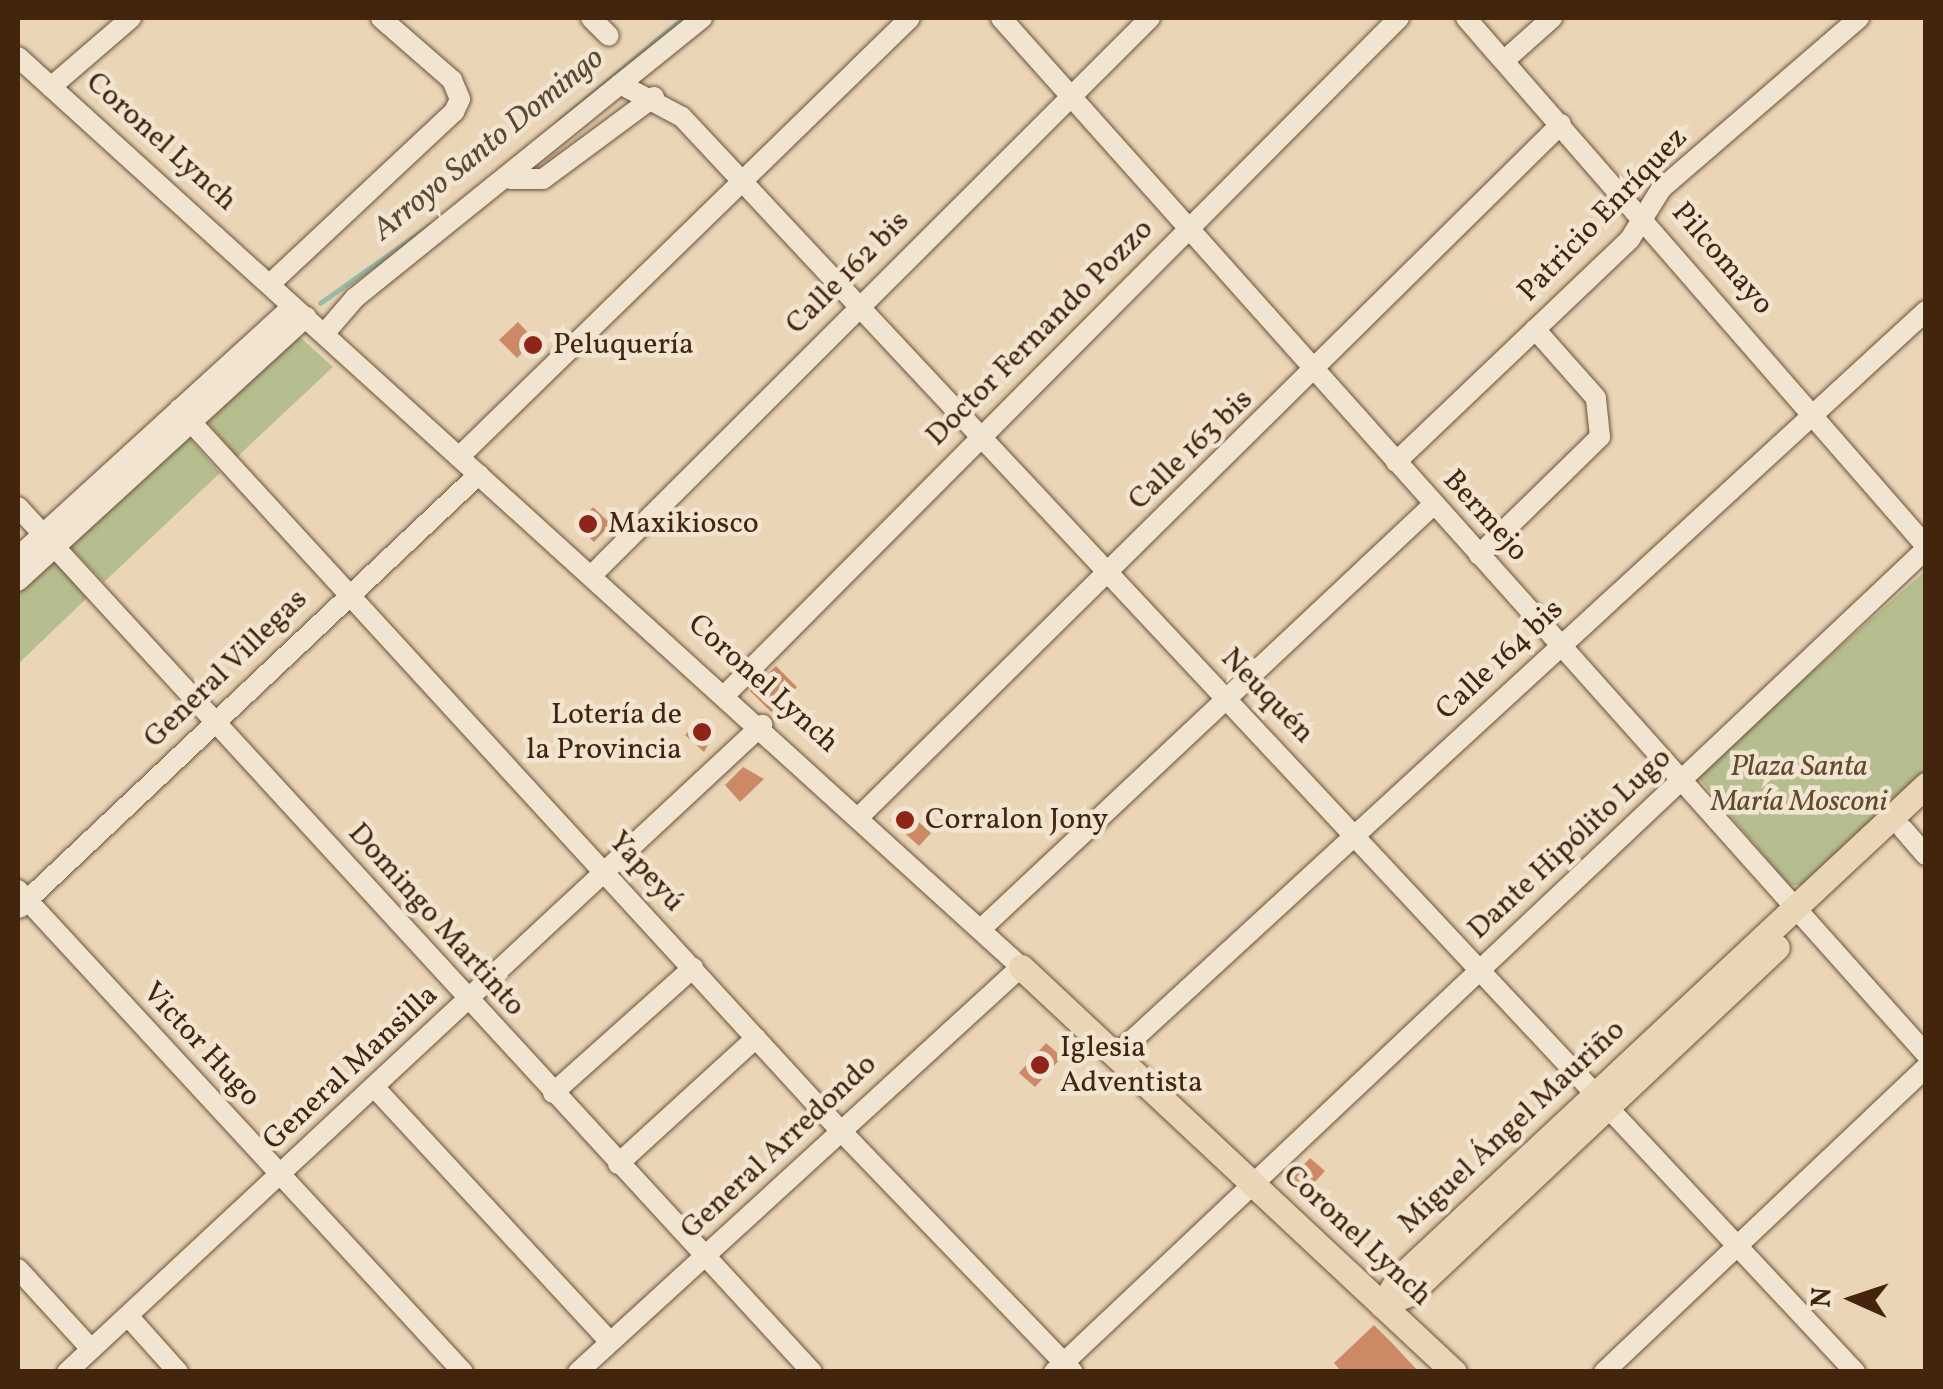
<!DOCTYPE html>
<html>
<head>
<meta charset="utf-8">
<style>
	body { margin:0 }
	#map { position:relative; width:1943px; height:1389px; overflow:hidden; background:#ead6b7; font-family:Vollkorn,serif }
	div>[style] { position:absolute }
	.green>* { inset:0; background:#b6be8f }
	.stream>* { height:5px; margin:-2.5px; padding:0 2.5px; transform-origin:2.5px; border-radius:2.5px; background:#9abaa8 }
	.building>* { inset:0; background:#cb8a65 }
	.roads { filter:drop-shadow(0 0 2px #6d5138) drop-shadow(0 0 2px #6d5138) }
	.minor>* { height:20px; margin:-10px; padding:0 10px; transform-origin:10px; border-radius:10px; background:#f1e4d0 }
	.major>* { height:25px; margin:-12.5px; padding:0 12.5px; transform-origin:12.5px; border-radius:12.5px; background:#ead6b7 }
	.dots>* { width:28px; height:28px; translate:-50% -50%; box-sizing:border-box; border:5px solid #f1e4d0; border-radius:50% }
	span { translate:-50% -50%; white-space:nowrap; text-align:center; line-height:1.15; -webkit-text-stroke:9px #f1e4d0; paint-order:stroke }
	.street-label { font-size:30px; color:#43250e }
	.poi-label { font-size:30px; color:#43250e }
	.left { translate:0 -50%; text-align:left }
	.right { translate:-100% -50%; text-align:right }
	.park-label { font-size:30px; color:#604b2e; font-style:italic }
	.water-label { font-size:32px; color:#594a34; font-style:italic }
	.frame { position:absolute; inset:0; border:20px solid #43250e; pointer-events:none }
	.north { position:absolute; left:1803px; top:1249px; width:100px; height:100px; -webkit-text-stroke:8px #f1e4d0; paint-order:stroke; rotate:273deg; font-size:28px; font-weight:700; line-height:40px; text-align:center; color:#43250e }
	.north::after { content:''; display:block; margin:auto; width:35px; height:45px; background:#43250e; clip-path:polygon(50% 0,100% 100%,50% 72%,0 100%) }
</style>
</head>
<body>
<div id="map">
	<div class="green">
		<i style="clip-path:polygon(299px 336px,333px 367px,237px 457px,205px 419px)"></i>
		<i style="clip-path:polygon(187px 436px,220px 473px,104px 582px,67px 544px)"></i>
		<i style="clip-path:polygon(52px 558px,87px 598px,18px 664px,18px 590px)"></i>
		<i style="clip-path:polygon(1925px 571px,1925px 771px,1802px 885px,1790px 886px,1696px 775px)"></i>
	</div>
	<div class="stream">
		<i style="left:559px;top:121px;width:161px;rotate:-39.7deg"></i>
		<i style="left:320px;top:303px;width:135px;rotate:-35.3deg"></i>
	</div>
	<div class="building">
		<i style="clip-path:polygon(518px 322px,535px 340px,517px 358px,499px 340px)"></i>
		<i style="clip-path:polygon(593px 507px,611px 524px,594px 542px,576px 525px)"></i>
		<i style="clip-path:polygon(776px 666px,797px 687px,771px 712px,750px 691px)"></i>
		<i style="clip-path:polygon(702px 717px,716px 730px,704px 752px,685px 735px)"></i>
		<i style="clip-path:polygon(743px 767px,764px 779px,740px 802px,725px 785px)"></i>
		<i style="clip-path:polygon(902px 807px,931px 833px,919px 846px,890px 820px)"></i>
		<i style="clip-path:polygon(1046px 1043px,1062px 1057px,1035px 1087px,1019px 1073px)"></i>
		<i style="clip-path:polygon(1310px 1158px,1325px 1171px,1301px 1197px,1286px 1183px)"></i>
		<i style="clip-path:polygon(1374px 1325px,1392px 1343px,1419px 1372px,1342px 1372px,1334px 1363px)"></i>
	</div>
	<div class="roads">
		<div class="minor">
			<i style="left:591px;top:18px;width:25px;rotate:45deg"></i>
			<i style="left:1001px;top:18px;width:1389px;rotate:48.24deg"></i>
			<i style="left:1466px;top:18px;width:700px;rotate:48.94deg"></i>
			<i style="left:18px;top:57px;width:1354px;rotate:42.22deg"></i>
			<i style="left:1021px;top:967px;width:600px;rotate:137.57deg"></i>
			<i style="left:1506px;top:59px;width:62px;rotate:-41.7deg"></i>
			<i style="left:620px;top:84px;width:70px;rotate:28deg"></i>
			<i style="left:682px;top:117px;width:1718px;rotate:46.93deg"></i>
			<i style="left:51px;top:87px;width:106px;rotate:-40.8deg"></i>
			<i style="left:510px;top:179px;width:33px"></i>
			<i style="left:543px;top:179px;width:138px;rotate:-36.5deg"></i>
			<i style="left:270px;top:284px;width:252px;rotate:-43.1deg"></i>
			<i style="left:454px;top:112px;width:14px;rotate:-65deg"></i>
			<i style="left:460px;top:99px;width:21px;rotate:-113deg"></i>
			<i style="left:452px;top:80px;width:94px;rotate:-138.9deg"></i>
			<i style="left:324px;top:334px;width:48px;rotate:-49.3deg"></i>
			<i style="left:355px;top:298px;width:446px;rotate:-38.9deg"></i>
			<i style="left:179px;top:409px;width:978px;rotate:47.49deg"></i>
			<i style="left:840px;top:1130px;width:336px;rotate:46.1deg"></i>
			<i style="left:459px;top:457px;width:629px;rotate:-44.23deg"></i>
			<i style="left:1396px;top:462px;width:323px;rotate:-43.6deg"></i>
			<i style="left:1630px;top:239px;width:59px;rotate:-58.2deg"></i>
			<i style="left:1661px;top:189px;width:262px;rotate:-40.8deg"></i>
			<i style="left:18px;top:507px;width:1174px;rotate:47.45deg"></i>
			<i style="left:1479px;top:555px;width:169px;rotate:-44.3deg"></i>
			<i style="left:1600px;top:437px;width:39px;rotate:-96deg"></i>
			<i style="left:1596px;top:398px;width:92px;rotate:-131.5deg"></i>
			<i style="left:18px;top:557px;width:372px;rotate:-42.4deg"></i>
			<i style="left:593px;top:574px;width:787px;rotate:-44.95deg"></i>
			<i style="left:18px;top:581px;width:391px;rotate:-42.5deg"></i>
			<i style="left:726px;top:694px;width:954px;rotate:-45.13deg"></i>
			<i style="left:860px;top:816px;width:985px;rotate:-44.63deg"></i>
			<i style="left:1903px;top:829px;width:35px;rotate:49deg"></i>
			<i style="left:18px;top:890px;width:656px;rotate:47.29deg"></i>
			<i style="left:19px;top:908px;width:632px;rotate:-43.33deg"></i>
			<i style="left:981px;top:929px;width:621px;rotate:-43.17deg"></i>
			<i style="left:1116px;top:1055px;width:1100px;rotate:-42.57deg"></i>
			<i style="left:375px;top:1088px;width:346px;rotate:47.2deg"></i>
			<i style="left:553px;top:1093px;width:188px;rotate:-41.8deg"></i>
			<i style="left:618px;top:1164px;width:187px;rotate:-42.4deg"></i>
			<i style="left:18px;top:1269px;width:108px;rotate:47.6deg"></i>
			<i style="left:128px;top:1316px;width:75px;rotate:48.2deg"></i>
			<i style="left:67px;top:1372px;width:950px;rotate:-42.95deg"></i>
			<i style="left:1054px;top:1372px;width:1199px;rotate:-43.34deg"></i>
			<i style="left:1604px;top:1372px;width:443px;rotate:-43.4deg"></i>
		</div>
		<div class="major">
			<i style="left:1021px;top:967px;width:593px;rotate:43.09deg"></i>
			<i style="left:1382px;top:1305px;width:31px;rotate:-58deg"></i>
			<i style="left:1398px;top:1279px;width:723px;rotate:-43.09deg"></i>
			<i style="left:1382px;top:1305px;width:30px;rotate:-23deg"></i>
			<i style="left:1410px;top:1293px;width:504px;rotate:-43.31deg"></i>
		</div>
	</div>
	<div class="dots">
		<i style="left:533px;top:345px;background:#8f2418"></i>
		<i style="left:588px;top:524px;background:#8f2418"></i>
		<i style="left:702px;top:732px;background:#8f2418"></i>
		<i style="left:905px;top:820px;background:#8f2418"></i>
		<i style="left:1040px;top:1065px;background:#8f2418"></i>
	</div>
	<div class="street-label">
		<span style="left:161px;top:142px;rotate:42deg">Coronel Lynch</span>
		<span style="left:1603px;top:215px;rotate:-46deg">Patricio Enríquez</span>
		<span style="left:1722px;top:259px;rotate:49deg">Pilcomayo</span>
		<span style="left:848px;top:273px;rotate:-45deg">Calle 162 bis</span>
		<span style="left:1040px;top:333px;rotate:-45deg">Doctor Fernando Pozzo</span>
		<span style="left:1191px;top:450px;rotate:-44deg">Calle 163 bis</span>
		<span style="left:1485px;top:516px;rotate:48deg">Bermejo</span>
		<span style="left:1500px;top:660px;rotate:-43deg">Calle 164 bis</span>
		<span style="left:226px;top:669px;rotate:-44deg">General Villegas</span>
		<span style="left:763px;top:684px;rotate:42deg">Coronel Lynch</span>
		<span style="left:1267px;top:696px;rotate:46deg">Neuquén</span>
		<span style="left:1570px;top:844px;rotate:-43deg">Dante Hipólito Lugo</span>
		<span style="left:646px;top:872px;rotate:48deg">Yapeyú</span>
		<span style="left:436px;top:920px;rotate:48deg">Domingo Martinto</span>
		<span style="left:201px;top:1045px;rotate:47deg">Victor Hugo</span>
		<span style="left:351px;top:1068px;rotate:-43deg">General Mansilla</span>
		<span style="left:1512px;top:1127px;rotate:-43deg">Miguel Ángel Mauriño</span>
		<span style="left:779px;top:1147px;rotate:-43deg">General Arredondo</span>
		<span style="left:1357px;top:1236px;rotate:43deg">Coronel Lynch</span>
	</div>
	<div class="poi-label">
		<span class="left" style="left:553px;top:345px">Peluquería</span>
		<span class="left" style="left:608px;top:524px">Maxikiosco</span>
		<span class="right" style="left:682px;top:732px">Lotería de<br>la Provincia</span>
		<span class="left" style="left:925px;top:820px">Corralon Jony</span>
		<span class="left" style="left:1060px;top:1065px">Iglesia<br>Adventista</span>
	</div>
	<div class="park-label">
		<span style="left:1799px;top:784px">Plaza Santa<br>María Mosconi</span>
	</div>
	<div class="water-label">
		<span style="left:489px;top:145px;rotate:-39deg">Arroyo Santo Domingo</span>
	</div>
	<div class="frame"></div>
	<div class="north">N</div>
</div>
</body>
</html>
